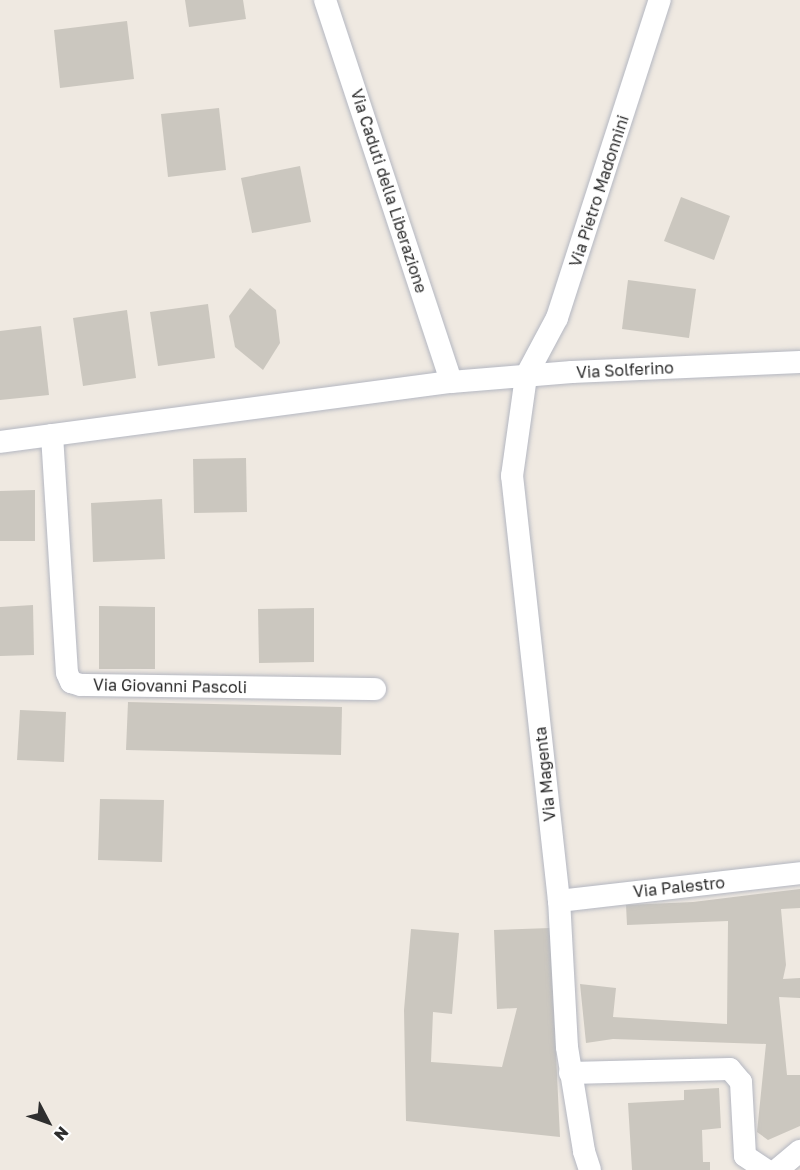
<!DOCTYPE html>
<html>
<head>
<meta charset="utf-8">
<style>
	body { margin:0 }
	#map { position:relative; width:800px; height:1170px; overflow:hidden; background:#efe9e1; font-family:"Golos Text",sans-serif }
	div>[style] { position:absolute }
	.building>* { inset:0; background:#cbc7bf }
	.roads { filter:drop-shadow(0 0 2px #b4b7c1) drop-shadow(0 0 2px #b4b7c1) }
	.minor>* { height:22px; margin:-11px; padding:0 11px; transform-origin:11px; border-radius:11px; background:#fff }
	span { translate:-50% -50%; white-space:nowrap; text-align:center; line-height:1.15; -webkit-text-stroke:4.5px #fff; paint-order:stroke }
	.street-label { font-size:16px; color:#2e2e2e }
	.north { position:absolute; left:18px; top:1092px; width:60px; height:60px; -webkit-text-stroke:4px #fff; paint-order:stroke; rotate:131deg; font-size:16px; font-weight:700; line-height:24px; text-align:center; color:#2e2e2e }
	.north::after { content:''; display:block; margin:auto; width:21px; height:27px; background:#2e2e2e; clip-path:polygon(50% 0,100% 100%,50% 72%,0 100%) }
</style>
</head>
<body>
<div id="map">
	<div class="building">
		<i style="clip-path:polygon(185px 0,243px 0,246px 19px,189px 27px)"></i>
		<i style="clip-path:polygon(127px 21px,134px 79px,60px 88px,54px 30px)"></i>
		<i style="clip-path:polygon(219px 108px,226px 170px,168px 177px,161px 114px)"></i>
		<i style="clip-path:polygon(300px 166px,311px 222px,252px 233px,241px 178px)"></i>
		<i style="clip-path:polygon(681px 197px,730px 216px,714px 260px,664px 241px)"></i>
		<i style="clip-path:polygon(628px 280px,696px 289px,689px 338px,622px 329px)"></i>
		<i style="clip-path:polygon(250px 288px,276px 310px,280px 343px,263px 370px,235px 347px,229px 316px)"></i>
		<i style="clip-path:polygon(208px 304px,215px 358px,158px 366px,150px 312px)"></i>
		<i style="clip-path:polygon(127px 310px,136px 378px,83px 386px,73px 318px)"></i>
		<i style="clip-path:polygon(41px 326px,49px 395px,0 400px,0 331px)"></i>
		<i style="clip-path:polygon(246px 458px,247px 512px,194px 513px,193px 459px)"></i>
		<i style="clip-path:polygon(35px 490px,35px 541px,0 541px,0 491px)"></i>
		<i style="clip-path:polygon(162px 499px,165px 559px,93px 562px,91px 503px)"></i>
		<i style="clip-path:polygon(33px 605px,34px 655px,0 656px,0 607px)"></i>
		<i style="clip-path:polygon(99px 606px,155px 607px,155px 669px,99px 669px)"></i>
		<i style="clip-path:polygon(314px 608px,314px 662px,259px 663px,258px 609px)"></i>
		<i style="clip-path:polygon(128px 702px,342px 707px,341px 755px,126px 750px)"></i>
		<i style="clip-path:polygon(20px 710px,66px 712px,64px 762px,17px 760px)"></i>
		<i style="clip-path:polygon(100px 799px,164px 800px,162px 862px,98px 860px)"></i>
		<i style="clip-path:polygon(800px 889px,800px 908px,781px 909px,786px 965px,783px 979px,800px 978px,800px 998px,779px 997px,787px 1075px,800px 1075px,800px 1126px,768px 1140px,757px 1132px,766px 1044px,613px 1039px,586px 1043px,580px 984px,616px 988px,613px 1017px,727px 1024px,728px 921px,627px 925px,626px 905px,693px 902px)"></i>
		<i style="clip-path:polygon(550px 928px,560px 1137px,406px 1121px,404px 1010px,411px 929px,459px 933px,452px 1014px,433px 1012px,431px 1062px,502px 1067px,517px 1008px,497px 1009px,494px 930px)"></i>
		<i style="clip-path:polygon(719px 1088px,721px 1128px,702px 1130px,703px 1162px,710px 1162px,710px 1170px,632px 1170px,628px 1103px,684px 1100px,684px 1090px)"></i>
	</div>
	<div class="roads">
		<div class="minor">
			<i style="left:325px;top:0;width:402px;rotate:71.7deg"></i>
			<i style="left:52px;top:435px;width:238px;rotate:86.4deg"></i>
			<i style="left:67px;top:673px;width:10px;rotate:66deg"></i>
			<i style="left:71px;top:682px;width:10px;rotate:17deg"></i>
			<i style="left:81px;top:685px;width:294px;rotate:0.8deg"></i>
			<i style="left:0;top:442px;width:455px;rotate:-7.6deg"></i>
			<i style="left:451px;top:382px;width:121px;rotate:-4.7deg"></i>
			<i style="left:572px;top:372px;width:228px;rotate:-2.5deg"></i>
			<i style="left:559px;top:901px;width:243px;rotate:-6.6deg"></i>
			<i style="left:570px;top:1073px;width:160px;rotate:-1.4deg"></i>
			<i style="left:730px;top:1069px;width:17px;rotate:50deg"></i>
			<i style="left:741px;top:1082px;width:74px;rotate:86.9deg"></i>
			<i style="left:745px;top:1156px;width:25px;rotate:34deg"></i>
			<i style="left:590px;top:1170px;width:20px;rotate:-108deg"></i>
			<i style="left:584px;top:1151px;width:105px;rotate:-99.3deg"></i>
			<i style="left:567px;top:1047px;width:146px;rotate:-93.1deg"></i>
			<i style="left:559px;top:901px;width:428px;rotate:-96.3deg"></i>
			<i style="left:512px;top:476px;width:101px;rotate:-82deg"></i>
			<i style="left:526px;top:376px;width:66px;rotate:-61.9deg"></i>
			<i style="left:557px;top:318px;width:334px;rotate:-72.1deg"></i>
			<i style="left:777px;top:1170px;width:30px;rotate:-40deg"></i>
		</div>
	</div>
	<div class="street-label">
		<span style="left:389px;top:191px;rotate:72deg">Via Caduti della Liberazione</span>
		<span style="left:599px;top:191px;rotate:-72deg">Via Pietro Madonnini</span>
		<span style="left:625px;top:370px;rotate:-3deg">Via Solferino</span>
		<span style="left:170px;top:686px;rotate:1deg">Via Giovanni Pascoli</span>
		<span style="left:545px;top:774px;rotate:-96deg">Via Magenta</span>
		<span style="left:679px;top:887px;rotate:-6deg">Via Palestro</span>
	</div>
	<div class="north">N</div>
</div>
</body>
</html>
